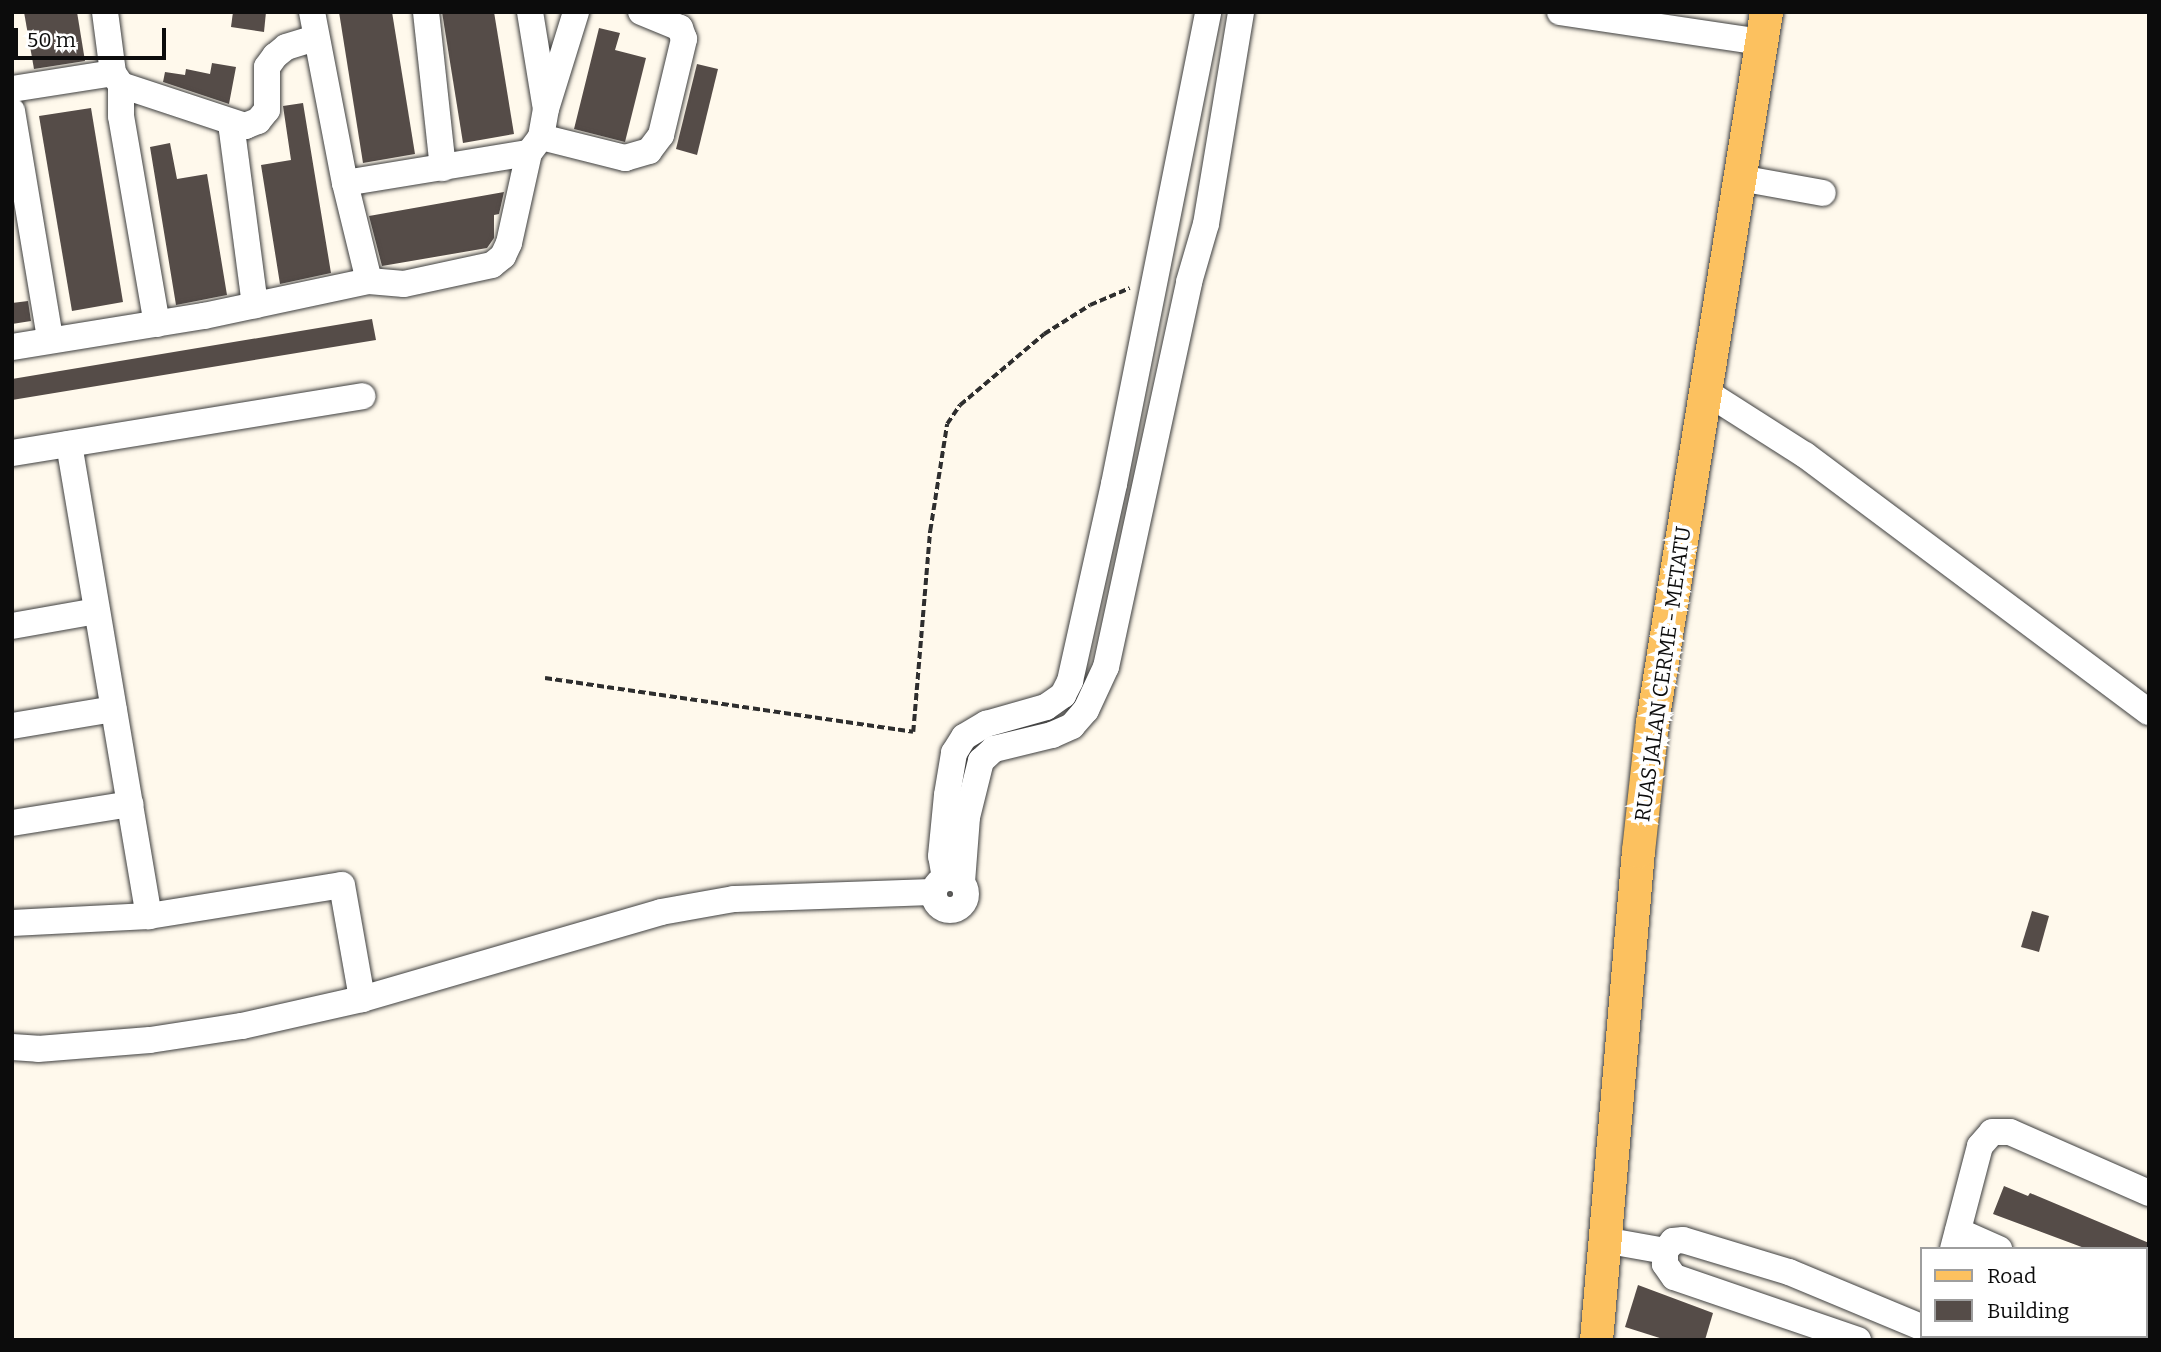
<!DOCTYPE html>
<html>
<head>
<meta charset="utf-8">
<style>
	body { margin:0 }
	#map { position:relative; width:2161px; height:1352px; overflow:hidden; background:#fff9ec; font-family:Bitter,serif }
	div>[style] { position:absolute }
	.building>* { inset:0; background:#554c48 }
	.path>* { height:3.5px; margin-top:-1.75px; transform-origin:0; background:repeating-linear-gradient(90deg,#2e2e2e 0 7px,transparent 0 10.5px) }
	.roads { filter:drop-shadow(0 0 2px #3f3f3f) drop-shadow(0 0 2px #3f3f3f) }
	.minor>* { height:26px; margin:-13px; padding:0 13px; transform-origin:13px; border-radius:13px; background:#fff }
	.minor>.ring { margin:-13px; padding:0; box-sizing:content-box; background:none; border:26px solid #fff; border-radius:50% }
	.major>* { height:33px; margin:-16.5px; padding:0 16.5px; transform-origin:16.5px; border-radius:16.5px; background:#fcc15f }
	span { translate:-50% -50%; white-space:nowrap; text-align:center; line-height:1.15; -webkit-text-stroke:7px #fff; paint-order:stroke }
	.street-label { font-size:21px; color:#0c0c0c }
	.frame { position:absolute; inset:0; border:14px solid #0c0c0c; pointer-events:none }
	.legend { position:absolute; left:1920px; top:1247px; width:228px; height:91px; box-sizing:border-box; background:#fff; border:2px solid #9e9e9e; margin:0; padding:9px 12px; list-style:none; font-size:21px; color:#0c0c0c }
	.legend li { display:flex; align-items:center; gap:14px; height:35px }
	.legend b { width:35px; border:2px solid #9e9e9e }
	.scale { position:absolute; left:14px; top:28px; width:152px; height:32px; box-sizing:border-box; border:4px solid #0c0c0c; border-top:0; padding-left:9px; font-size:21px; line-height:24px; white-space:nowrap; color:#0c0c0c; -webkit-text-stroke:5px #fff; paint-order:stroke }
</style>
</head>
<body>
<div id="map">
	<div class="building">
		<i style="clip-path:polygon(24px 12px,77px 12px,85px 61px,34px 69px)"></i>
		<i style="clip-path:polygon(233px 12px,266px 12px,264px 32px,231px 27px)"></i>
		<i style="clip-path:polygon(339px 12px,392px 12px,415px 154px,363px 163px)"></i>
		<i style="clip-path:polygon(442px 12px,494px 12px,514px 134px,463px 143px)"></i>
		<i style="clip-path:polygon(599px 28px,620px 33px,615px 50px,646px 58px,625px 142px,574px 129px)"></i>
		<i style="clip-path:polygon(212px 63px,236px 67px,229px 104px,163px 82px,165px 72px,185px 75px,186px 69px,210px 74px)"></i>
		<i style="clip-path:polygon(697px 64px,718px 69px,697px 155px,676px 149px)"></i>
		<i style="clip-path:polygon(303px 103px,331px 273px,280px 284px,261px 165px,291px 160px,283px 106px)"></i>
		<i style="clip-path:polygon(91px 108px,123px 302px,72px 311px,39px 116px)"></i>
		<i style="clip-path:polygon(170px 143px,177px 179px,207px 174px,227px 295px,176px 305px,150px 147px)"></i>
		<i style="clip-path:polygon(504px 192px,499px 214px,494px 215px,494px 238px,487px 248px,382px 266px,369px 216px)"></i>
		<i style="clip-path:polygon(28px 301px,31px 321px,12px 324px,12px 303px)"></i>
		<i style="clip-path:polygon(372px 319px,376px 340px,12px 400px,12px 379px)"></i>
		<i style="clip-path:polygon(2032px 911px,2049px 916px,2039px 952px,2021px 947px)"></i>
		<i style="clip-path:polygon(2004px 1186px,2028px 1196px,2030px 1193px,2149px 1243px,2149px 1249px,2087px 1249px,1993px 1214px)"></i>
		<i style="clip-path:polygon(1638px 1285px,1713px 1313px,1705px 1340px,1666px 1340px,1625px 1327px)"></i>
	</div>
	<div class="path">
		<i style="left:545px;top:678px;width:372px;rotate:8.3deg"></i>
		<i style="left:913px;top:732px;width:202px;rotate:-85.2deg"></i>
		<i style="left:930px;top:531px;width:108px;rotate:-81deg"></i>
		<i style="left:947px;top:424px;width:23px;rotate:-56deg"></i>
		<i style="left:960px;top:405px;width:110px;rotate:-40.2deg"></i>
		<i style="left:1044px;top:334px;width:54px;rotate:-32.2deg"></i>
		<i style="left:1090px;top:305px;width:43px;rotate:-23deg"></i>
	</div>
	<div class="roads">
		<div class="minor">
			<i style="left:105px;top:12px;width:62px;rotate:82.5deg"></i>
			<i style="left:312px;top:12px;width:174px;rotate:79.1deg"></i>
			<i style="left:345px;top:183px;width:101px;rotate:76.2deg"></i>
			<i style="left:426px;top:12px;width:157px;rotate:83.8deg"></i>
			<i style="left:530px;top:12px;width:93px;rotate:80.7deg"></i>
			<i style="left:1560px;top:12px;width:203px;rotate:8.5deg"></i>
			<i style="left:121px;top:85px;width:31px;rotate:90deg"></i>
			<i style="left:121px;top:116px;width:211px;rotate:80.2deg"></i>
			<i style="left:12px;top:89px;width:102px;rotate:-9deg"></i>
			<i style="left:113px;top:73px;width:14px;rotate:56deg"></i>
			<i style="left:121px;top:85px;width:131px;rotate:18.3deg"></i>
			<i style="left:245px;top:126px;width:14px;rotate:-21deg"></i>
			<i style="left:258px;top:121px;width:14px;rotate:-51deg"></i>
			<i style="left:267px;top:110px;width:43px;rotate:-90deg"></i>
			<i style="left:267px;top:67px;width:14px;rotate:-54deg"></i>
			<i style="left:275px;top:56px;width:14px;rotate:-39deg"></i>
			<i style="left:286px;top:47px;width:31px;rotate:-17deg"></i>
			<i style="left:12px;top:111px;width:231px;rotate:80.5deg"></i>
			<i style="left:231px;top:123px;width:184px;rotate:82.5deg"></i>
			<i style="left:541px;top:137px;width:87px;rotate:14deg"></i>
			<i style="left:625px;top:158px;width:25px;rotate:-16deg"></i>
			<i style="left:649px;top:151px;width:20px;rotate:-53deg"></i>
			<i style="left:661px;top:135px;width:99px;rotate:-76.5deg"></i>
			<i style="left:684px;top:39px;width:12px;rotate:-110deg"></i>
			<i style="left:680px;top:28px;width:42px;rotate:-157.7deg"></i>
			<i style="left:1740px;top:178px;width:84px;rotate:10.2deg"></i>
			<i style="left:345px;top:183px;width:186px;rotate:-9.3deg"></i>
			<i style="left:12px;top:347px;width:194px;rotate:-9.2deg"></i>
			<i style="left:204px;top:316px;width:169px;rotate:-12deg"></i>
			<i style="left:369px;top:281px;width:35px;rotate:5deg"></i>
			<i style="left:404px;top:284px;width:90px;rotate:-12.2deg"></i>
			<i style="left:492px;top:265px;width:14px;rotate:-39deg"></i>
			<i style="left:503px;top:256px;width:14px;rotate:-65deg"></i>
			<i style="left:509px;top:243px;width:92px;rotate:-77.5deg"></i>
			<i style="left:529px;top:153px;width:20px;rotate:-53deg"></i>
			<i style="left:541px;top:137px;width:28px;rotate:-80deg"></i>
			<i style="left:546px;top:109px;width:102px;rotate:-72.8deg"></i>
			<i style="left:1706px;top:392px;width:117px;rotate:32.5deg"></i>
			<i style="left:1805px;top:455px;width:429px;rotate:36.8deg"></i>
			<i style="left:69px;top:444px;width:479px;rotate:80.4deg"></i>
			<i style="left:12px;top:453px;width:355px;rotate:-9.2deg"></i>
			<i style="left:12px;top:626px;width:86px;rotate:-10deg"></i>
			<i style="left:12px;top:726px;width:103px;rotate:-9.5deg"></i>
			<i style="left:12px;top:823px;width:120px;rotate:-9.1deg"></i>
			<i class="ring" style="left:934px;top:878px;width:6px;height:6px"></i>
			<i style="left:945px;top:878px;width:22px;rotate:-100deg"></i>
			<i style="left:941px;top:856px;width:61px;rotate:-84.4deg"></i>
			<i style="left:947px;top:795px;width:43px;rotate:-80.5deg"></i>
			<i style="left:954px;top:753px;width:19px;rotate:-58deg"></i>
			<i style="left:964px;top:737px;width:26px;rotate:-31deg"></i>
			<i style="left:986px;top:724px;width:62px;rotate:-15.8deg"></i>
			<i style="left:1046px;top:707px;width:21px;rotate:-35deg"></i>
			<i style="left:1063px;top:695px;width:16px;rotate:-63deg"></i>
			<i style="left:1070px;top:681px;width:202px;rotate:-77.4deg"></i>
			<i style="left:1114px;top:484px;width:481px;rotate:-78.7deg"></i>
			<i style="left:962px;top:882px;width:65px;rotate:-85.6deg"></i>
			<i style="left:967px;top:817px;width:58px;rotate:-76deg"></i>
			<i style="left:981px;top:761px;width:18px;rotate:-43deg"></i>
			<i style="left:994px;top:749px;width:60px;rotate:-13.6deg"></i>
			<i style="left:1052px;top:735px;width:22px;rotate:-24deg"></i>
			<i style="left:1072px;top:726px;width:21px;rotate:-49deg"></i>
			<i style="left:1086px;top:710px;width:47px;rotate:-65.1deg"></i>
			<i style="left:1106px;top:667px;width:394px;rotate:-77.8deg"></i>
			<i style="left:1189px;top:282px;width:60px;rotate:-73.7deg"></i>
			<i style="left:1206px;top:224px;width:215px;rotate:-80.6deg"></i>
			<i style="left:12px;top:923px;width:137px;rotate:-2.9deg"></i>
			<i style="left:149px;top:916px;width:195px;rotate:-9.1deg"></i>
			<i style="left:342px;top:885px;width:116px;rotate:80deg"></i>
			<i style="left:12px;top:1047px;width:26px;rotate:4deg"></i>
			<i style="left:38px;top:1049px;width:112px;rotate:-4.6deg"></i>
			<i style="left:150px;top:1040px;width:93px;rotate:-8.7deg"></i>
			<i style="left:242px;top:1026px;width:123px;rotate:-12.7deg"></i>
			<i style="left:362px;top:999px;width:311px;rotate:-16.2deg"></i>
			<i style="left:661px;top:912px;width:74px;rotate:-10.1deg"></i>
			<i style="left:734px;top:899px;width:199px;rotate:-2deg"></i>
			<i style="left:1958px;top:1231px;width:45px;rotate:23.7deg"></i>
			<i style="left:1604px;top:1240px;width:62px;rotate:10.2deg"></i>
			<i style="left:1953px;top:1249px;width:106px;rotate:-75.3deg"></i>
			<i style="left:1980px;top:1146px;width:18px;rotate:-49deg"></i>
			<i style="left:1992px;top:1132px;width:18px"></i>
			<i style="left:2010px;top:1132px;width:152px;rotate:23.7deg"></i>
			<i style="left:2145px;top:1311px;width:4px;rotate:27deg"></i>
			<i style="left:1942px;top:1336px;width:9px;rotate:27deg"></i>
			<i style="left:1858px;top:1340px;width:194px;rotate:-161.1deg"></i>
			<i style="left:1674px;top:1277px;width:16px;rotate:-125deg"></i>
			<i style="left:1665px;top:1264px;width:13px;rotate:-90deg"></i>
			<i style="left:1665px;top:1251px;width:13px;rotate:-51deg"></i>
			<i style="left:1673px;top:1241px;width:10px;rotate:-6deg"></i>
			<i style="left:1683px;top:1240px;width:111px;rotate:16.8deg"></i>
			<i style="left:1789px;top:1272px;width:143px;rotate:22.6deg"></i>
		</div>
		<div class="major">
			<i style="left:1596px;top:1340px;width:491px;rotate:-85.1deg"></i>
			<i style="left:1638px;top:851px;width:130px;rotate:-83.8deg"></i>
			<i style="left:1652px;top:722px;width:719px;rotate:-80.88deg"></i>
		</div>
	</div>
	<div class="street-label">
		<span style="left:1663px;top:674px;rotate:-82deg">RUAS JALAN CERME - METATU</span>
	</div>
	<div class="frame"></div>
	<ul class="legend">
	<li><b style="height:9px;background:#fcc15f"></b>Road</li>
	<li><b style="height:19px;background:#554c48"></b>Building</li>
	</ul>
	<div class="scale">50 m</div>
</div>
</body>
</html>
